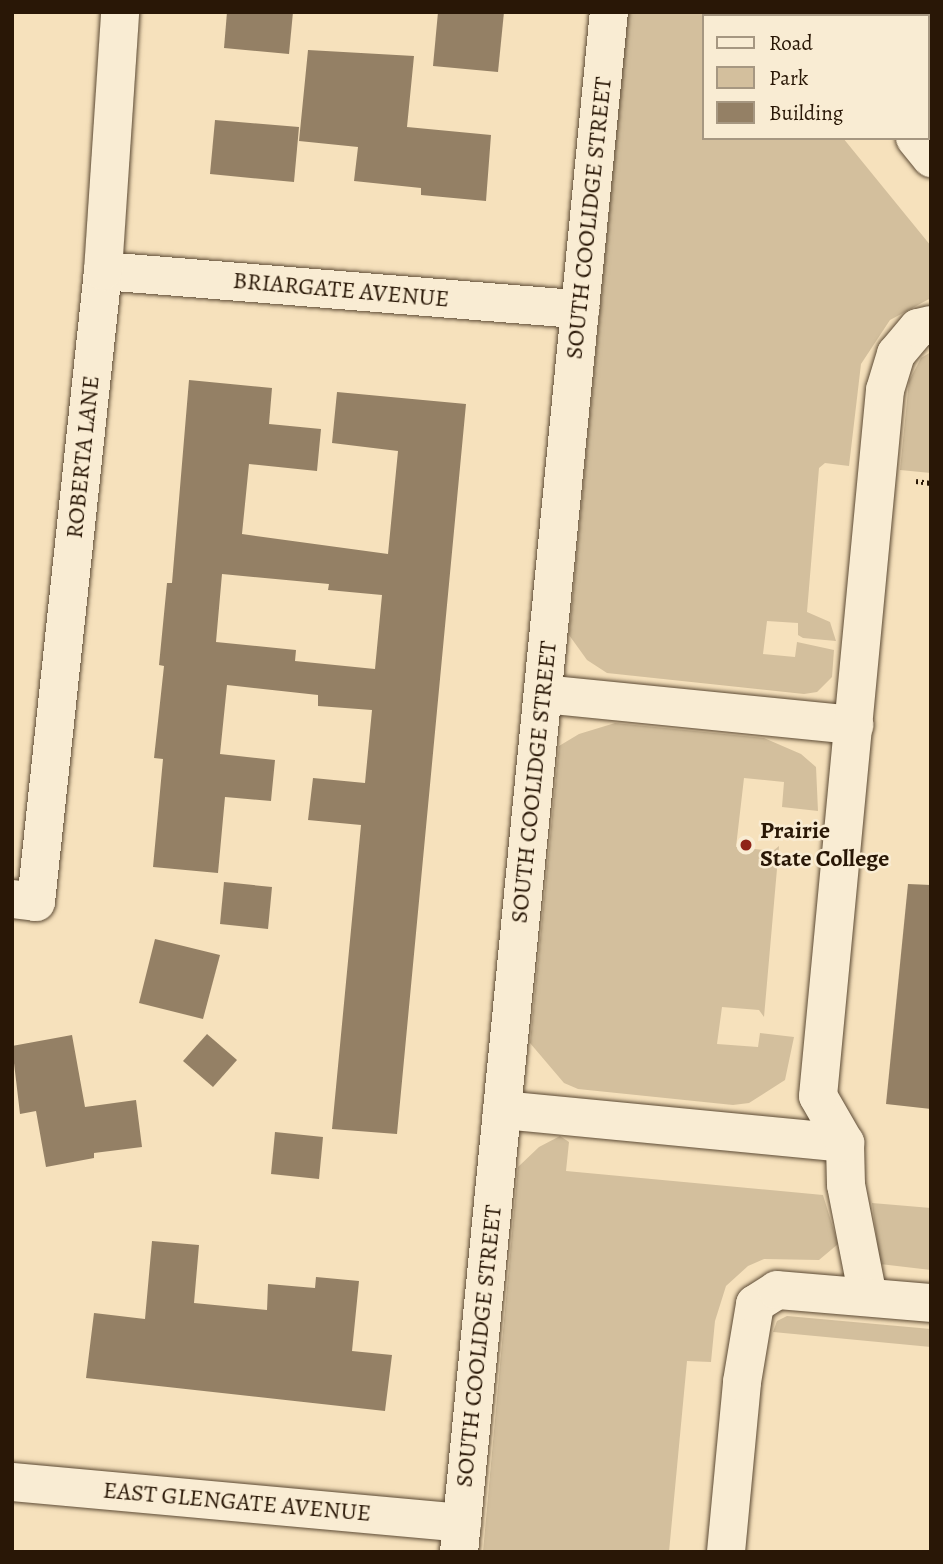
<!DOCTYPE html>
<html>
<head>
<meta charset="utf-8">
<style>
	body { margin:0 }
	#map { position:relative; width:943px; height:1564px; overflow:hidden; background:#f6e1bc; font-family:Alegreya,serif }
	div>[style] { position:absolute }
	.green>* { inset:0; background:#d3bf9d }
	.building>* { inset:0; background:#948065 }
	.path>* { height:4.5px; margin-top:-2.25px; transform-origin:0; background:repeating-linear-gradient(90deg,#291706 0 2px,transparent 0 5.5px) }
	.roads { filter:drop-shadow(0 0 2px #5c4a34) drop-shadow(0 0 2px #5c4a34) }
	.minor>* { height:38px; margin:-19px; padding:0 19px; transform-origin:19px; border-radius:19px; background:#f9ecd3 }
	.dots>* { width:19px; height:19px; translate:-50% -50%; box-sizing:border-box; border:4px solid #f9ecd3; border-radius:50% }
	span { translate:-50% -50%; white-space:nowrap; text-align:center; line-height:1.15; -webkit-text-stroke:5px #f9ecd3; paint-order:stroke }
	.street-label { font-size:24px; color:#291706 }
	.poi-label { font-size:24px; color:#291706; font-weight:700 }
	.left { translate:0 -50%; text-align:left }
	.frame { position:absolute; inset:0; border:14px solid #291706; pointer-events:none }
	.legend { position:absolute; left:702px; top:14px; width:228px; height:126px; box-sizing:border-box; background:#f9ecd3; border:2px solid #a69781; margin:0; padding:9px 12px; list-style:none; font-size:21px; color:#291706 }
	.legend li { display:flex; align-items:center; gap:14px; height:35px }
	.legend b { width:35px; border:2px solid #a69781 }
</style>
</head>
<body>
<div id="map">
	<div class="green">
		<i style="clip-path:polygon(628px 12px,739px 12px,742px 16px,703px 16px,703px 138px,843px 138px,931px 246px,931px 298px,890px 320px,861px 364px,849px 466px,825px 463px,819px 468px,807px 612px,830px 622px,836px 641px,803px 638px,798px 635px,798px 623px,767px 621px,763px 654px,795px 657px,797px 642px,834px 650px,832px 677px,817px 692px,804px 694px,607px 673px,587px 660px,569px 635px)"></i>
		<i style="clip-path:polygon(931px 352px,931px 473px,900px 470px,909px 381px,921px 358px)"></i>
		<i style="clip-path:polygon(615px 723px,764px 738px,801px 754px,816px 767px,818px 811px,782px 807px,784px 782px,744px 778px,736px 847px,773px 851px,779px 846px,764px 1017px,759px 1010px,722px 1007px,717px 1044px,758px 1047px,760px 1033px,794px 1037px,785px 1080px,749px 1103px,733px 1105px,578px 1089px,564px 1083px,530px 1043px,559px 746px,579px 734px)"></i>
		<i style="clip-path:polygon(560px 1136px,569px 1142px,566px 1171px,823px 1195px,838px 1244px,819px 1260px,764px 1259px,748px 1266px,726px 1286px,715px 1321px,711px 1362px,687px 1361px,669px 1552px,483px 1552px,518px 1167px,539px 1147px)"></i>
		<i style="clip-path:polygon(872px 1203px,931px 1208px,931px 1270px,880px 1264px)"></i>
		<i style="clip-path:polygon(787px 1316px,931px 1329px,931px 1347px,773px 1332px,777px 1321px)"></i>
	</div>
	<div class="building">
		<i style="clip-path:polygon(227px 12px,293px 12px,289px 54px,224px 48px)"></i>
		<i style="clip-path:polygon(438px 12px,504px 12px,498px 72px,433px 66px)"></i>
		<i style="clip-path:polygon(308px 50px,414px 56px,407px 127px,491px 135px,486px 201px,421px 195px,421px 188px,354px 181px,358px 147px,299px 141px)"></i>
		<i style="clip-path:polygon(215px 120px,299px 127px,294px 182px,210px 174px)"></i>
		<i style="clip-path:polygon(evenodd,189px 380px,272px 388px,269px 424px,321px 429px,317px 471px,249px 464px,242px 534px,388px 554px,398px 451px,332px 443px,337px 392px,466px 404px,397px 1134px,332px 1129px,361px 825px,308px 820px,313px 778px,365px 783px,372px 710px,318px 706px,318px 695px,227px 685px,220px 754px,275px 760px,271px 801px,225px 797px,218px 873px,153px 867px,163px 759px,154px 758px,164px 666px,159px 665px,167px 583px,172px 583px,189px 380px,222px 574px,329px 584px,328px 590px,382px 595px,375px 669px,295px 661px,296px 650px,216px 642px,222px 574px)"></i>
		<i style="clip-path:polygon(224px 882px,272px 887px,268px 929px,220px 924px)"></i>
		<i style="clip-path:polygon(908px 884px,931px 885px,931px 1109px,886px 1104px)"></i>
		<i style="clip-path:polygon(155px 939px,220px 955px,203px 1019px,139px 1003px)"></i>
		<i style="clip-path:polygon(207px 1034px,237px 1060px,213px 1087px,183px 1061px)"></i>
		<i style="clip-path:polygon(72px 1035px,85px 1107px,136px 1100px,142px 1147px,94px 1153px,94px 1158px,46px 1167px,36px 1111px,20px 1114px,12px 1046px)"></i>
		<i style="clip-path:polygon(275px 1132px,323px 1137px,319px 1179px,271px 1174px)"></i>
		<i style="clip-path:polygon(152px 1241px,199px 1245px,194px 1303px,267px 1310px,268px 1284px,315px 1288px,316px 1277px,359px 1281px,352px 1351px,392px 1355px,385px 1411px,86px 1378px,94px 1313px,145px 1319px)"></i>
	</div>
	<div class="path">
		<i style="left:927px;top:40px;width:5px;rotate:-37deg"></i>
		<i style="left:916px;top:481px;width:15px;rotate:8deg"></i>
	</div>
	<div class="roads">
		<div class="minor">
			<i style="left:814px;top:12px;width:5px;rotate:53deg"></i>
			<i style="left:915px;top:138px;width:26px;rotate:51deg"></i>
			<i style="left:103px;top:271px;width:479px;rotate:4.6deg"></i>
			<i style="left:543px;top:694px;width:313px;rotate:5.7deg"></i>
			<i style="left:12px;top:899px;width:24px;rotate:7deg"></i>
			<i style="left:36px;top:902px;width:635px;rotate:-83.94deg"></i>
			<i style="left:103px;top:271px;width:260px;rotate:-86.2deg"></i>
			<i style="left:502px;top:1110px;width:345px;rotate:5.5deg"></i>
			<i style="left:868px;top:1297px;width:114px;rotate:-101.1deg"></i>
			<i style="left:846px;top:1185px;width:42px;rotate:-91.4deg"></i>
			<i style="left:845px;top:1143px;width:54px;rotate:-119.9deg"></i>
			<i style="left:818px;top:1096px;width:709px;rotate:-84.58deg"></i>
			<i style="left:885px;top:390px;width:38px;rotate:-73deg"></i>
			<i style="left:896px;top:354px;width:34px;rotate:-50deg"></i>
			<i style="left:918px;top:328px;width:13px;rotate:-13deg"></i>
			<i style="left:12px;top:1482px;width:452px;rotate:5.2deg"></i>
			<i style="left:459px;top:1552px;width:1547px;rotate:-84.44deg"></i>
			<i style="left:726px;top:1552px;width:171px;rotate:-84.6deg"></i>
			<i style="left:742px;top:1382px;width:79px;rotate:-80.5deg"></i>
			<i style="left:755px;top:1304px;width:26px;rotate:-32deg"></i>
			<i style="left:777px;top:1290px;width:155px;rotate:4.8deg"></i>
		</div>
	</div>
	<div class="dots">
		<i style="left:746px;top:845px;background:#8f2418"></i>
	</div>
	<div class="street-label">
		<span style="left:589px;top:218px;rotate:-84deg">SOUTH COOLIDGE STREET</span>
		<span style="left:341px;top:290px;rotate:5deg">BRIARGATE AVENUE</span>
		<span style="left:83px;top:457px;rotate:-84deg">ROBERTA LANE</span>
		<span style="left:534px;top:782px;rotate:-84deg">SOUTH COOLIDGE STREET</span>
		<span style="left:479px;top:1346px;rotate:-84deg">SOUTH COOLIDGE STREET</span>
		<span style="left:237px;top:1502px;rotate:5deg">EAST GLENGATE AVENUE</span>
	</div>
	<div class="poi-label">
		<span class="left" style="left:760px;top:845px">Prairie<br>State College</span>
	</div>
	<div class="frame"></div>
	<ul class="legend">
	<li><b style="height:9px;background:#f9ecd3"></b>Road</li>
	<li><b style="height:19px;background:#d3bf9d"></b>Park</li>
	<li><b style="height:19px;background:#948065"></b>Building</li>
	</ul>
</div>
</body>
</html>
